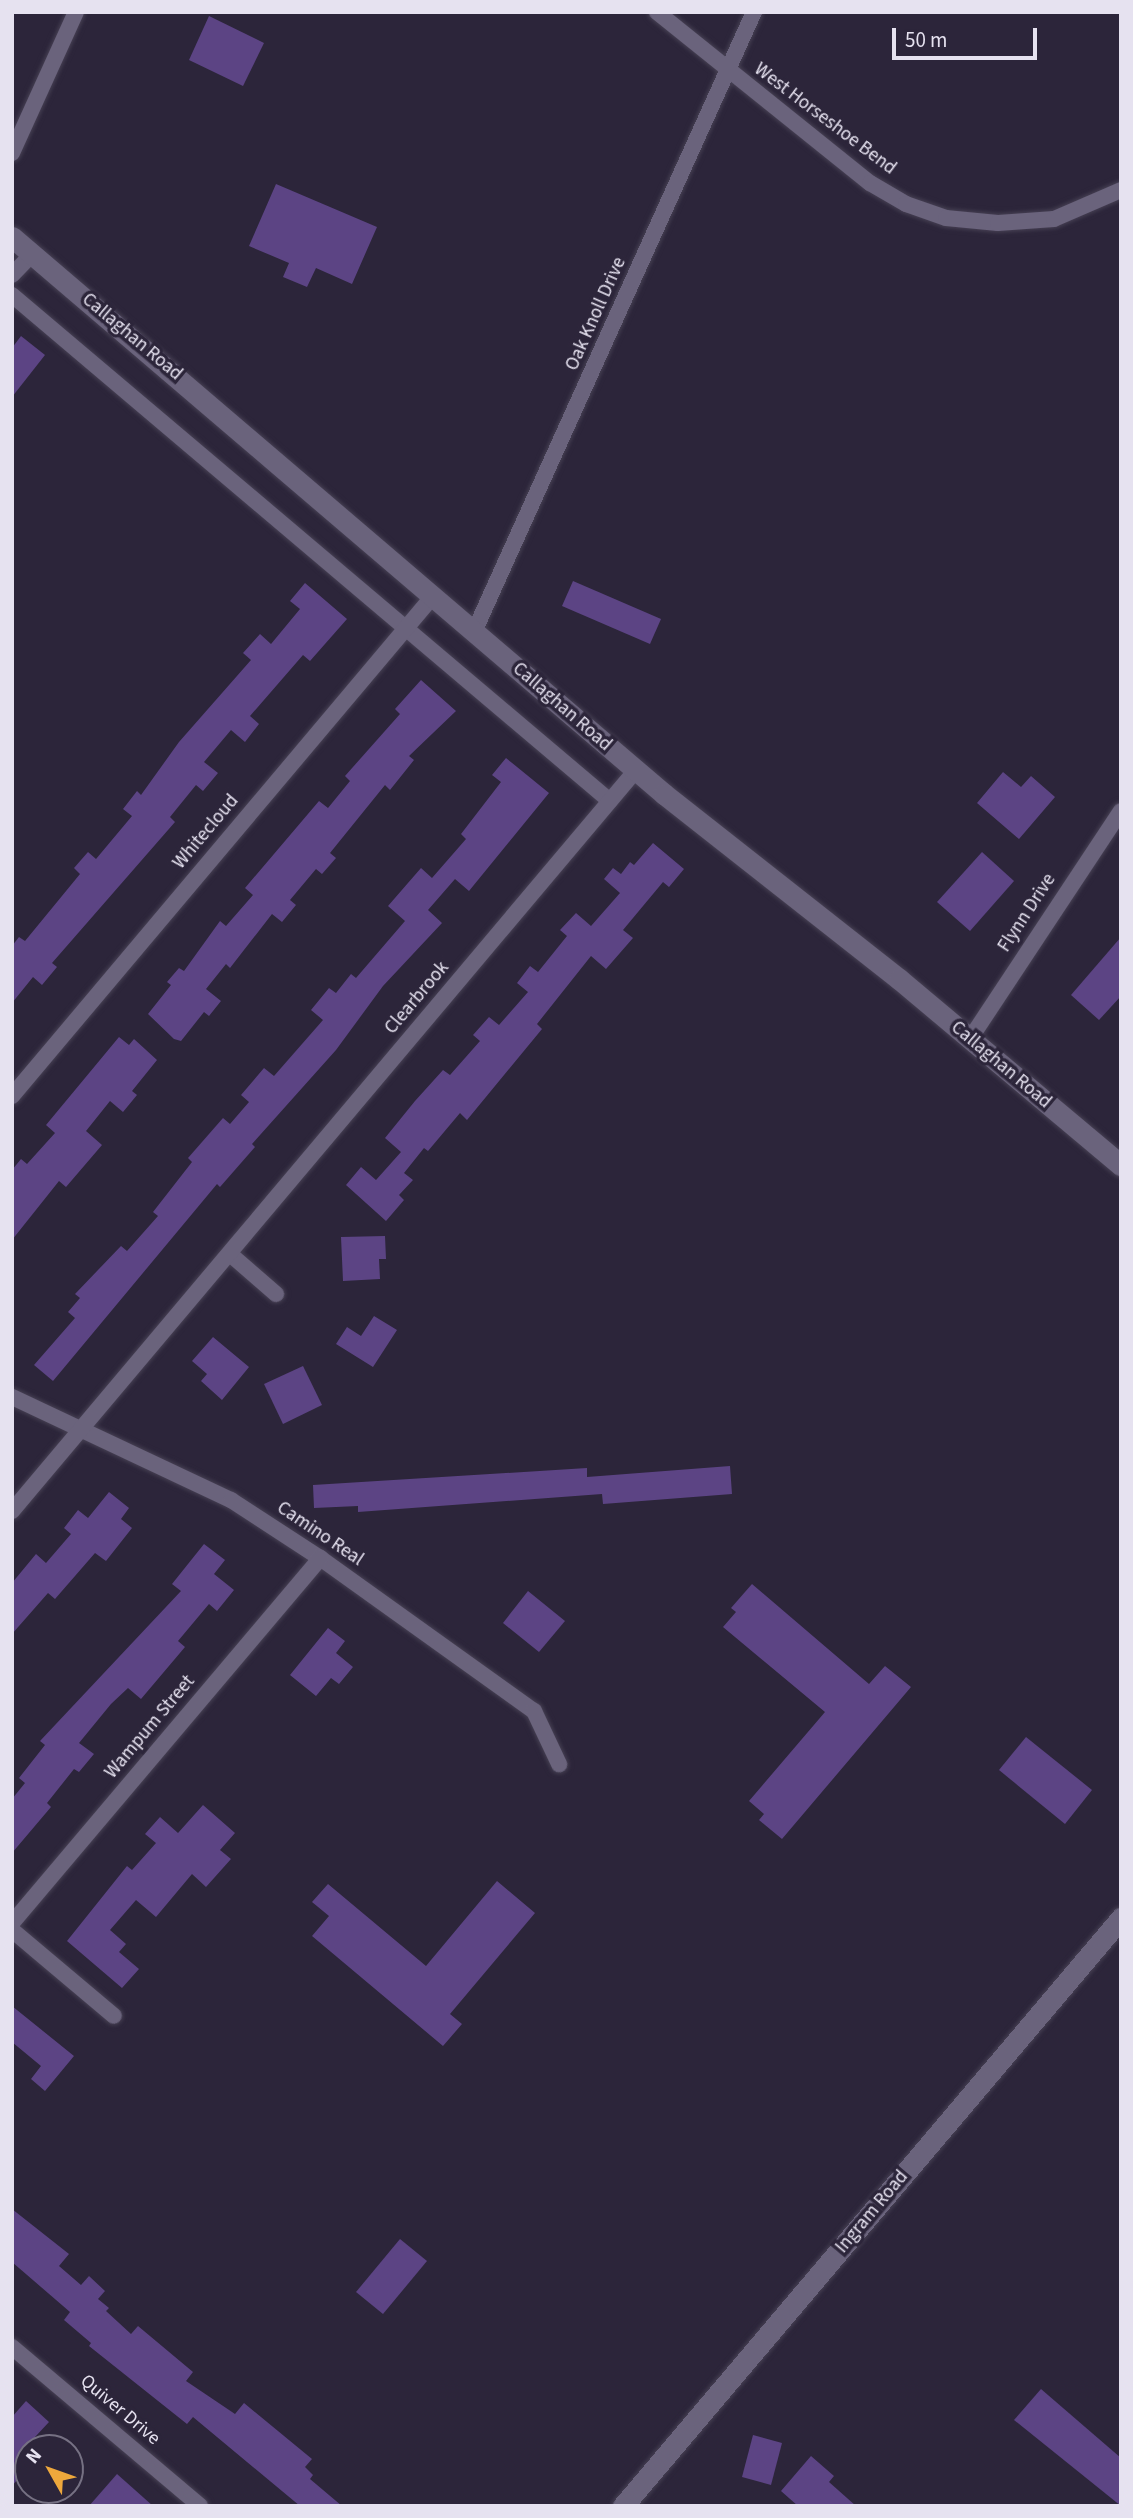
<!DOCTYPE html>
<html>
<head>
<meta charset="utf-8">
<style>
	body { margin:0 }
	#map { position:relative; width:1133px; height:2518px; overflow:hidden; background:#2c253a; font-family:"Source Sans 3",sans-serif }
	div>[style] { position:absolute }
	.building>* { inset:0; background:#5c4484 }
	.roads { filter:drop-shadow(0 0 2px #464053) drop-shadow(0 0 2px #464053) }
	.street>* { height:16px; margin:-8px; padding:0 8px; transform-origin:8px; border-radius:8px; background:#6a637c }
	.secondary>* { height:21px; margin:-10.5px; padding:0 10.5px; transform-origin:10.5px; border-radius:10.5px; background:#6a637c }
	span { translate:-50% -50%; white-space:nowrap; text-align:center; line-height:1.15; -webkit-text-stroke:7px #2c253a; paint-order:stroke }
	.street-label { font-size:19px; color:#e6e2f0 }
	.frame { position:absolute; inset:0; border:14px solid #e6e2f0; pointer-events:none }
	.north { position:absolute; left:14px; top:2434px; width:70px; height:70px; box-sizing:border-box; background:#2c253a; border:2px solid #767183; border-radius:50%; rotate:310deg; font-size:19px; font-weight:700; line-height:28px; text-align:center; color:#e6e2f0 }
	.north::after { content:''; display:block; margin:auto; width:24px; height:32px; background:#eea83c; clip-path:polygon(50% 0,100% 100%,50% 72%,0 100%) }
	.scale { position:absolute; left:892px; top:28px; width:145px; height:32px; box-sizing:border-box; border:4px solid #e6e2f0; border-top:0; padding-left:9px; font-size:21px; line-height:24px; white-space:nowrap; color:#e6e2f0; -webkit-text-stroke:5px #2c253a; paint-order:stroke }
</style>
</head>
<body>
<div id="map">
	<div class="building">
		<i style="clip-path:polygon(209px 16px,264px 43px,243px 86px,189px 60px)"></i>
		<i style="clip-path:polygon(276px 184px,377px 227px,352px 284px,316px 268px,307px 287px,283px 277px,289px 263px,249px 246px)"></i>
		<i style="clip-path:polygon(21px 336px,45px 355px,12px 397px,12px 348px)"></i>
		<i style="clip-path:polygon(573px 581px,661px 619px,650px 644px,562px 606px)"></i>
		<i style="clip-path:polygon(305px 583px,347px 619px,310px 661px,303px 655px,250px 716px,259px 724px,245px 742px,231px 730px,204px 762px,218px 773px,203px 791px,196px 785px,170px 817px,175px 822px,52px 963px,57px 967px,42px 985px,33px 977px,12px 1003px,12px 946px,19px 937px,25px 941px,80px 874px,74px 868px,88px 852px,96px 859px,132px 816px,123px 809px,137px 791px,141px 795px,179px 742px,251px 660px,243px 653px,260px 634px,271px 644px,300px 609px,290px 601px)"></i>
		<i style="clip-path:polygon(421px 680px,456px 711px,409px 756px,414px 760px,390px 790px,385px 785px,330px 853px,336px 858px,322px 874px,316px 869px,290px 900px,296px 905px,282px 922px,272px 914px,230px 968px,226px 964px,206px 989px,221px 1001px,209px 1016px,204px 1012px,181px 1041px,174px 1039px,148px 1014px,171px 985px,167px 982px,179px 968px,184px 971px,220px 921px,226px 926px,253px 895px,245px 888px,319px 801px,328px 808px,350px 781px,345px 776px,400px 714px,395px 709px)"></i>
		<i style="clip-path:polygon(506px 758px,549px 793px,469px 891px,455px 879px,428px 910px,442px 923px,383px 986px,336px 1050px,252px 1144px,255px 1147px,220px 1187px,217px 1184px,53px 1381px,34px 1365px,75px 1318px,68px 1312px,80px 1298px,75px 1294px,121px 1246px,127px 1251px,158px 1216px,153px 1212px,192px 1162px,188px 1158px,223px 1118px,230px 1124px,249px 1102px,241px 1095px,264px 1068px,274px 1076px,323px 1020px,311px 1010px,329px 988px,336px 993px,351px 974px,356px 978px,405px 921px,388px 906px,421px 868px,432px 878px,466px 839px,461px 834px,501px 782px,492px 775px)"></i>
		<i style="clip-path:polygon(1003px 772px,1021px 787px,1031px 776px,1055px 797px,1019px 839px,977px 803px)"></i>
		<i style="clip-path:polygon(653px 843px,684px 869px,669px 887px,663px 882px,623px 930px,633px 938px,606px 969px,591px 956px,537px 1024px,542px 1029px,467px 1120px,460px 1113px,428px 1151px,424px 1148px,404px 1173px,413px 1180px,399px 1195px,404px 1200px,386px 1221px,346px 1185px,361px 1167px,376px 1180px,401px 1152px,385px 1138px,415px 1101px,443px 1070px,450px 1075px,480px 1041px,473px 1035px,489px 1017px,499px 1025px,528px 992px,517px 983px,530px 966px,538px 972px,567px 936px,560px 930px,576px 913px,591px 926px,620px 893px,604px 879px,613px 868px,621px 874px,630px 862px,634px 865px)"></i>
		<i style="clip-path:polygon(982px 852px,1014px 881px,970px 931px,937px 902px)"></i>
		<i style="clip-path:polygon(1121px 937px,1121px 996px,1099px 1020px,1071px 995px)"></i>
		<i style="clip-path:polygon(119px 1037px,129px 1045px,134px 1039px,157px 1060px,132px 1091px,137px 1095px,123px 1112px,110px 1101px,86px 1131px,102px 1145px,66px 1187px,59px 1181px,12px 1240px,12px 1170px,21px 1159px,27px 1164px,55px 1133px,46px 1125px)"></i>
		<i style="clip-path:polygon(385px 1236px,386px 1259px,379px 1259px,380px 1279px,343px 1281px,341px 1237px)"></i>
		<i style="clip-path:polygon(374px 1316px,397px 1330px,373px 1367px,336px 1344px,347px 1327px,361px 1336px)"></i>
		<i style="clip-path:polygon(213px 1337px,249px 1367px,222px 1400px,201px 1381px,207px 1374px,192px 1361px)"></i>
		<i style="clip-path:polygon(303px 1366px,322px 1405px,283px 1424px,264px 1384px)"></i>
		<i style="clip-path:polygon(730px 1466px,732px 1494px,603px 1504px,602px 1494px,358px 1512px,358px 1506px,314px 1508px,313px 1485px,587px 1468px,587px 1477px)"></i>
		<i style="clip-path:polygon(109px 1492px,129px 1508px,121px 1519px,132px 1528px,106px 1561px,95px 1553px,55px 1599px,48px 1593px,12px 1634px,12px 1583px,36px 1554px,46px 1563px,71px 1534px,64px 1528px,78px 1510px,88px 1518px)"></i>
		<i style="clip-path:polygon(204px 1544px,225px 1560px,214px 1574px,234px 1590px,217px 1611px,209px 1604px,178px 1641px,185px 1647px,141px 1699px,128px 1688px,111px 1704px,79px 1743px,94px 1754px,79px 1772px,74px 1769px,47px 1803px,51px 1807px,12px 1853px,12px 1799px,25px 1783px,19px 1778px,45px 1745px,40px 1741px,181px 1591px,172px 1584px)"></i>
		<i style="clip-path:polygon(752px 1584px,869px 1684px,885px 1666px,911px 1687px,782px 1839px,759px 1820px,764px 1814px,749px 1801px,825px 1712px,723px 1627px,736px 1612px,731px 1608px)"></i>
		<i style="clip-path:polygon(528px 1591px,565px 1621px,539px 1652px,503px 1623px)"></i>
		<i style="clip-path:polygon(328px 1628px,345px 1641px,336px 1653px,353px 1667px,339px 1684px,331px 1678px,316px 1696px,290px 1675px)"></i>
		<i style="clip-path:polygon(1026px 1737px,1092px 1790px,1065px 1824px,999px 1770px)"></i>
		<i style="clip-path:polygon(203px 1805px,235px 1833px,220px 1850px,231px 1859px,206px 1887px,192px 1874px,156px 1917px,136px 1900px,110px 1930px,126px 1944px,119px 1952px,139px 1969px,122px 1988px,67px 1941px,127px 1866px,132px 1870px,156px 1843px,145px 1834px,160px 1817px,178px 1833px)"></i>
		<i style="clip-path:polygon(497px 1881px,535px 1913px,450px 2014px,462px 2024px,443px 2046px,312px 1936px,329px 1916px,312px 1902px,328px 1884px,426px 1966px)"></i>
		<i style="clip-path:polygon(12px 2006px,74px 2056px,45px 2091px,31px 2079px,41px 2066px,12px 2042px)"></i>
		<i style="clip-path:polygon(12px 2209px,69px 2254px,59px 2266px,81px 2285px,89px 2276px,105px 2291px,98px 2299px,109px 2308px,106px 2311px,131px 2334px,138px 2326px,193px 2372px,186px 2381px,235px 2414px,244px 2403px,312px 2459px,305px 2467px,313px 2475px,310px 2479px,342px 2506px,300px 2506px,193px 2417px,187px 2424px,89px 2346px,91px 2343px,64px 2320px,70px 2312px,12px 2262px)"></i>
		<i style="clip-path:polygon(400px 2239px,427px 2261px,383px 2314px,356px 2292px)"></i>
		<i style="clip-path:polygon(1041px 2389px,1121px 2458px,1121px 2506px,1014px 2420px)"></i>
		<i style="clip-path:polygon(26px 2401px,49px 2422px,35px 2437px,47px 2448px,28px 2448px,28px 2467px,12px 2486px,12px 2417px)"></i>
		<i style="clip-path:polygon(753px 2435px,782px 2443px,771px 2485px,742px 2477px)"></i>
		<i style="clip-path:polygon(811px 2456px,834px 2476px,829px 2482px,856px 2506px,798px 2506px,781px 2491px)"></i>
		<i style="clip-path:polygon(117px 2474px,153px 2506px,89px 2506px)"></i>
	</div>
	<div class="roads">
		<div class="street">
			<i style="left:657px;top:12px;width:273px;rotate:38.8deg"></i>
			<i style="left:870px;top:183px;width:42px;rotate:30.3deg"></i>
			<i style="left:906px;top:204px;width:42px;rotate:19.3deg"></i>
			<i style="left:946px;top:218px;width:52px;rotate:5.5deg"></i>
			<i style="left:998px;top:223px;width:56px;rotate:-4.1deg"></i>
			<i style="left:1054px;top:219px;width:73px;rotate:-23.4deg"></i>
			<i style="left:12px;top:153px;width:155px;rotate:-65.6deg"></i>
			<i style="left:12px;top:275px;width:30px;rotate:-46deg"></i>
			<i style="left:12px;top:295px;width:783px;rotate:40.24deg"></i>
			<i style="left:474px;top:632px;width:680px;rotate:-65.7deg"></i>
			<i style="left:970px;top:1039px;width:273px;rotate:-56.5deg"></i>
			<i style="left:12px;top:1096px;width:654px;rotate:-49.9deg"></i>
			<i style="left:230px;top:1254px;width:61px;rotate:41deg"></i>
			<i style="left:12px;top:1397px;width:242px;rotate:25.2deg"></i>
			<i style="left:231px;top:1500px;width:106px;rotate:33.1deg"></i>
			<i style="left:320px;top:1558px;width:263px;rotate:35.6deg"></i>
			<i style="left:534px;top:1711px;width:59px;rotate:64.7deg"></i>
			<i style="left:12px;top:1511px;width:969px;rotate:-49.9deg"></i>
			<i style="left:12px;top:1923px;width:478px;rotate:-49.8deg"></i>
			<i style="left:12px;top:1930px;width:133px;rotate:40.1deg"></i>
			<i style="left:12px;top:2347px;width:246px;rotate:40.2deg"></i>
		</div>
		<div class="secondary">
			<i style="left:12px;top:237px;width:858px;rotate:40.51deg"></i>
			<i style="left:664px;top:794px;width:299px;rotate:38.2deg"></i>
			<i style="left:899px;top:979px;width:290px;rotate:40deg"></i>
			<i style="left:623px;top:2506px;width:771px;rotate:-49.74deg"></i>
		</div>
	</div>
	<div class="street-label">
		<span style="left:825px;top:119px;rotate:37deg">West Horseshoe Bend</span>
		<span style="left:596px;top:314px;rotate:-66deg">Oak Knoll Drive</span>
		<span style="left:132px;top:337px;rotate:40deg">Callaghan Road</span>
		<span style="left:562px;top:707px;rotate:41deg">Callaghan Road</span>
		<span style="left:206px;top:832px;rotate:-50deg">Whitecloud</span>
		<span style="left:1027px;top:913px;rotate:-57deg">Flynn Drive</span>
		<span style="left:417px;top:998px;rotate:-50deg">Clearbrook</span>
		<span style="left:1001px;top:1065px;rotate:40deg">Callaghan Road</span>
		<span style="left:320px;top:1534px;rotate:34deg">Camino Real</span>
		<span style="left:150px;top:1727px;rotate:-50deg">Wampum Street</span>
		<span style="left:872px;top:2212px;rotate:-50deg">Ingram Road</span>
		<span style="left:120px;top:2410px;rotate:40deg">Quiver Drive</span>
	</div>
	<div class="frame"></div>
	<div class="north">N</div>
	<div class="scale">50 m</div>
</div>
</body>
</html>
